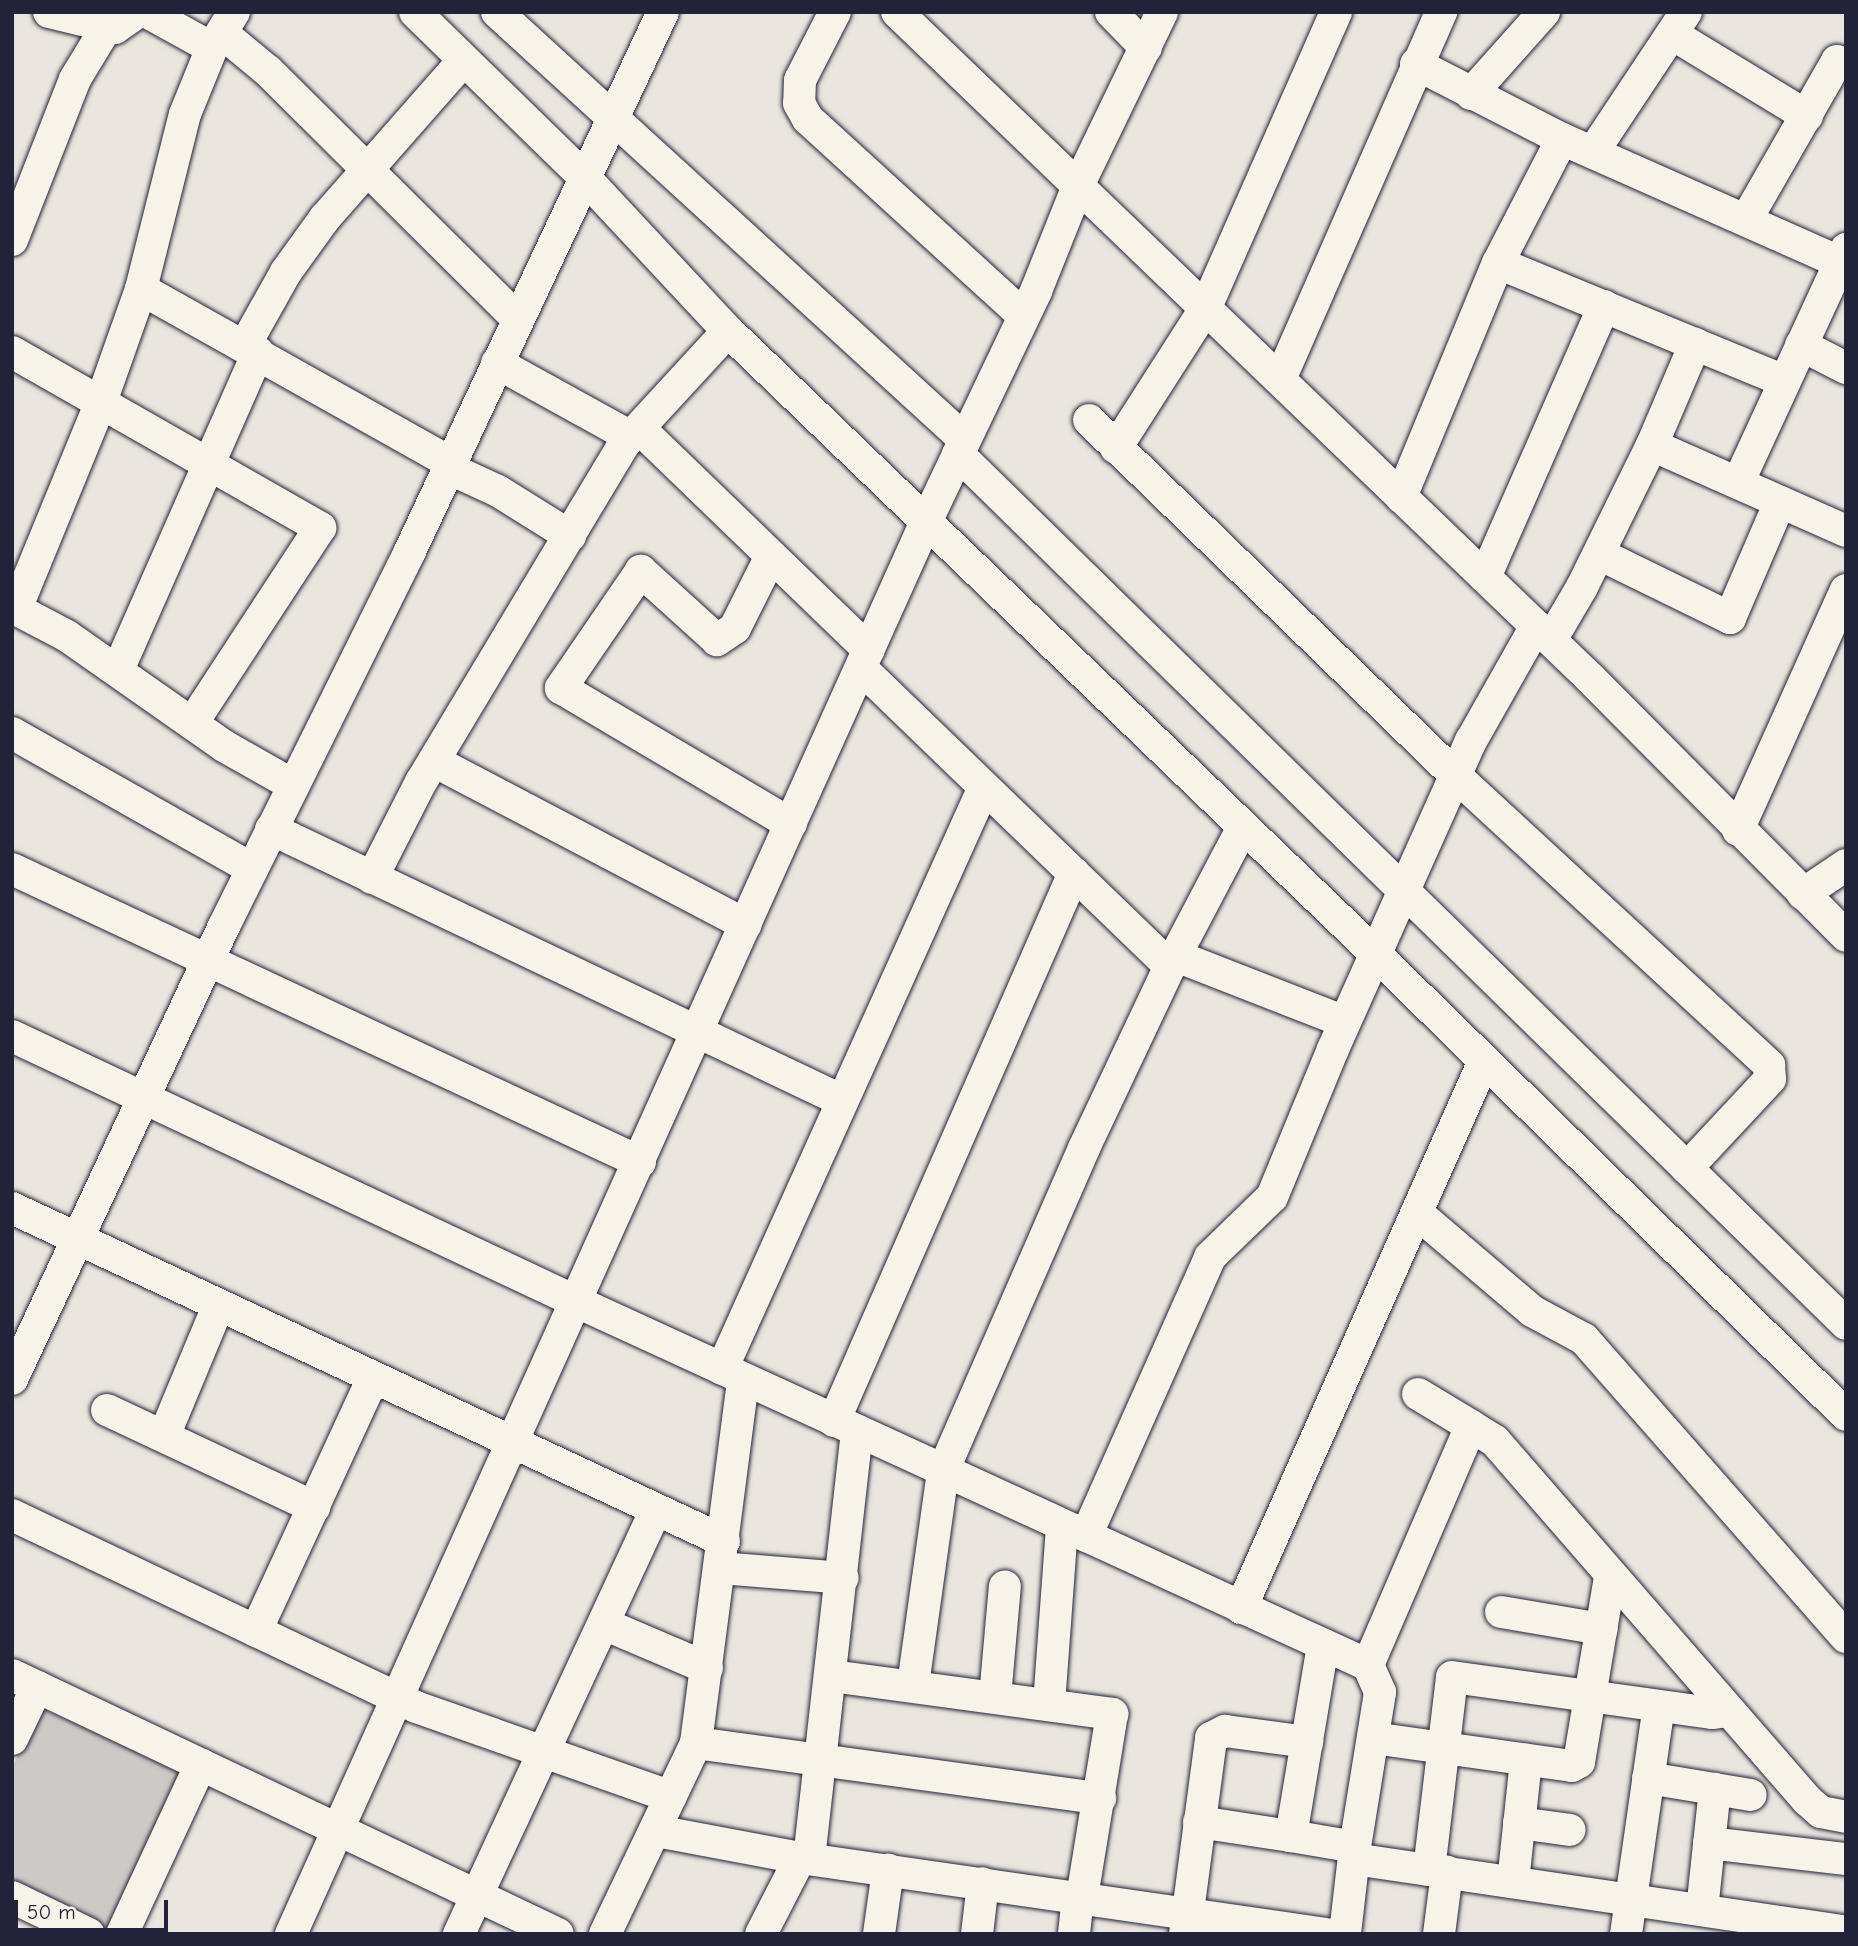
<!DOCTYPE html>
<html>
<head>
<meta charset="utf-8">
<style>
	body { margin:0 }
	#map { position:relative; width:1858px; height:1946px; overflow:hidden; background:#eae6de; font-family:"Comic Neue",sans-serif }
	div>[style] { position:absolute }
	.green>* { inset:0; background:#cdc9c6 }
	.roads { filter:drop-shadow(0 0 2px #22223b) drop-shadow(0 0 2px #22223b) }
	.minor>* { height:32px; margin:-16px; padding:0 16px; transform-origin:16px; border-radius:16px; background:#f7f3e8 }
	span { translate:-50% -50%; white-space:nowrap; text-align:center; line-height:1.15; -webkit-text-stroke:7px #f7f3e8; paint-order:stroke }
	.frame { position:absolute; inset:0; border:14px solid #22223b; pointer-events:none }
	.scale { position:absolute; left:14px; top:1900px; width:154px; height:32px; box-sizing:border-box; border:4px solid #22223b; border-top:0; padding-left:9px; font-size:21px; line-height:24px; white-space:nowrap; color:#22223b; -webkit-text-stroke:5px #f7f3e8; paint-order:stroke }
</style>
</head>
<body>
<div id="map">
	<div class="green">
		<i style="clip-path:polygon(40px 1708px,185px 1774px,110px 1932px,12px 1885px,12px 1768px)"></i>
	</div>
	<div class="roads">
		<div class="minor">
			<i style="left:49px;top:12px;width:68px;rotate:13.6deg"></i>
			<i style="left:115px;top:28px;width:28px;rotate:-35deg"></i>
			<i style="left:147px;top:12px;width:74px;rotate:29deg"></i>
			<i style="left:415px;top:12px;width:240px;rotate:44.3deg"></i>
			<i style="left:587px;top:180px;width:207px;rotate:47deg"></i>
			<i style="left:497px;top:12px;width:634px;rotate:42.44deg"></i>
			<i style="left:835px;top:12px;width:76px;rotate:117.2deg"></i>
			<i style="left:800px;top:80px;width:23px;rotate:92deg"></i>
			<i style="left:799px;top:103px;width:18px;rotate:61deg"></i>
			<i style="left:808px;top:119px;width:292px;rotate:42.4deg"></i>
			<i style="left:897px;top:12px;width:963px;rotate:43.86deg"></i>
			<i style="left:1591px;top:679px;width:362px;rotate:45.2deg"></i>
			<i style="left:1111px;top:12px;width:50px;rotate:45.8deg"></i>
			<i style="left:222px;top:33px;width:60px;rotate:39.6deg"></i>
			<i style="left:268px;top:71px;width:352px;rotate:44.8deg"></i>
			<i style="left:1672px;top:34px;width:158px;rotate:31.3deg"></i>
			<i style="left:1416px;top:64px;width:164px;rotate:27.2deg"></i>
			<i style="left:1562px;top:139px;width:303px;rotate:23.9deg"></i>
			<i style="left:1471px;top:94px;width:110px;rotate:-48.3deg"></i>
			<i style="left:1593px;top:152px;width:168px;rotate:-56.4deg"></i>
			<i style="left:1746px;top:220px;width:183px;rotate:-60.2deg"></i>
			<i style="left:1837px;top:61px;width:10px;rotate:24deg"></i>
			<i style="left:12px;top:240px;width:173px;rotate:-68.6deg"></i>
			<i style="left:75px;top:79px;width:60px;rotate:-58.7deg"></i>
			<i style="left:1498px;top:263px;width:310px;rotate:22.4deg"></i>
			<i style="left:141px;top:289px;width:355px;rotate:29.3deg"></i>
			<i style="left:245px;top:345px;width:84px;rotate:-60.7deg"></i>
			<i style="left:286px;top:272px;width:67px;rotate:-54.2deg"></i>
			<i style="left:325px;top:218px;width:210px;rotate:-48.7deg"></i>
			<i style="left:1801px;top:345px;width:51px;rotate:27.1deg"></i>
			<i style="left:12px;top:352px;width:355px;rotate:29.7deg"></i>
			<i style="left:320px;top:528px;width:232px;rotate:123.2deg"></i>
			<i style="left:497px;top:363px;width:153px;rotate:28.9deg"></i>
			<i style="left:1281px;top:377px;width:399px;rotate:-66.3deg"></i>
			<i style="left:1089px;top:420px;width:513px;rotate:44.13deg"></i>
			<i style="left:1457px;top:777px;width:425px;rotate:42.7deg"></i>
			<i style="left:1769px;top:1065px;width:14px;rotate:86deg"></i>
			<i style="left:1770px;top:1079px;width:122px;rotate:133deg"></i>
			<i style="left:640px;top:429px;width:318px;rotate:44deg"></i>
			<i style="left:1652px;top:445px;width:110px;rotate:-66.9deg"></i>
			<i style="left:1116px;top:448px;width:167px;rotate:-57.4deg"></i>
			<i style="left:1206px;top:307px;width:322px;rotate:-66.2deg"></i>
			<i style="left:958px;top:454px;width:1243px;rotate:44.41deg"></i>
			<i style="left:448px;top:468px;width:55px;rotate:24.7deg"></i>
			<i style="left:498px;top:491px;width:85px;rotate:32deg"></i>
			<i style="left:1738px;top:483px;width:258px;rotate:-65.2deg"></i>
			<i style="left:1401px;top:497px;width:253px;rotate:-67.5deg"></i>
			<i style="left:1498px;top:263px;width:140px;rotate:-62.7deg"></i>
			<i style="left:1599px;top:554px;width:146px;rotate:26deg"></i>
			<i style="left:1730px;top:618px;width:126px;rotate:-66.7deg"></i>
			<i style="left:771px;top:556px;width:80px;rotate:116.6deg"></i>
			<i style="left:735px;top:628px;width:22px;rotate:146deg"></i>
			<i style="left:717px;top:640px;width:103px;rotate:-137.8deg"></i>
			<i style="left:641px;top:571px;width:142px;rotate:124.4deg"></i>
			<i style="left:561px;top:688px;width:267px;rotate:30.6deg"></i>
			<i style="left:1485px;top:577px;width:296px;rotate:-66.3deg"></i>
			<i style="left:12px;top:607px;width:62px;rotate:27.8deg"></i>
			<i style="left:67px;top:636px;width:192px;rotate:35deg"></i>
			<i style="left:224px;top:746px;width:79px;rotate:29.5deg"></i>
			<i style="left:16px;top:609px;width:224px;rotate:-67.7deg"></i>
			<i style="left:101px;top:402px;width:120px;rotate:-70.5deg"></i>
			<i style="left:141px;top:289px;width:180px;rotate:-75.9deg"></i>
			<i style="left:185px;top:114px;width:71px;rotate:-67.8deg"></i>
			<i style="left:212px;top:48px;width:42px;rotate:-58.6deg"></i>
			<i style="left:1551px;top:640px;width:61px;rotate:-59.7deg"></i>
			<i style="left:1582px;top:587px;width:158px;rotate:-63.8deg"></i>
			<i style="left:1652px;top:445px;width:212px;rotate:23.9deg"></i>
			<i style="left:861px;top:668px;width:429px;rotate:44deg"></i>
			<i style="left:118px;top:670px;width:347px;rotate:-66.2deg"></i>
			<i style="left:12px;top:733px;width:276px;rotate:29.5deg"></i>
			<i style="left:434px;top:761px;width:352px;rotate:27.7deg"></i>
			<i style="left:271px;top:829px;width:631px;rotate:25.43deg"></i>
			<i style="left:1738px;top:830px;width:263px;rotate:-65.8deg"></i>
			<i style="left:12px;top:869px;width:693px;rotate:25.01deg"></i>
			<i style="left:372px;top:878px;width:108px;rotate:-63deg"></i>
			<i style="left:421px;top:782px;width:396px;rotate:-59deg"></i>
			<i style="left:625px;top:443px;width:152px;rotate:-47.4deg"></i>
			<i style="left:728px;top:331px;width:867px;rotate:43.88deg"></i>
			<i style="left:1353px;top:932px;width:690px;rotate:44.41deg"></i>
			<i style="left:1803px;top:894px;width:52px;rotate:-34deg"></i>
			<i style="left:1176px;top:956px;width:181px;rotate:21.3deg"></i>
			<i style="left:12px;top:1036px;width:624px;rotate:25.21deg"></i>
			<i style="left:577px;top:1302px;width:870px;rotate:24.65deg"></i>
			<i style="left:1368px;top:1665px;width:260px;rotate:-66.7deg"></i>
			<i style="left:1471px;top:1426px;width:28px;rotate:32deg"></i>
			<i style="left:1495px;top:1441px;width:476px;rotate:49deg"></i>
			<i style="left:1807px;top:1800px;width:18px;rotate:41deg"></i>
			<i style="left:1821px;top:1812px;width:25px;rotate:11deg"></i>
			<i style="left:12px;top:1208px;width:786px;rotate:25.07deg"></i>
			<i style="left:1417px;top:1213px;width:151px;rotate:40.4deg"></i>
			<i style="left:1532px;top:1311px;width:59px;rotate:28.3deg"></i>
			<i style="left:1584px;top:1339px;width:397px;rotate:48.7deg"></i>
			<i style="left:722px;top:1369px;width:638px;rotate:-65.76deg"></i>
			<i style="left:12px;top:1379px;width:500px;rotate:-64.92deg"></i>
			<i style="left:224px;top:926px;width:419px;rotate:-63.6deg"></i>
			<i style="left:410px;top:551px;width:595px;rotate:-64.86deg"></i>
			<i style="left:1418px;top:1394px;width:62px;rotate:31.1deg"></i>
			<i style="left:107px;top:1410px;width:229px;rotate:25.1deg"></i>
			<i style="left:834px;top:1421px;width:598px;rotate:-66.35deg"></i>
			<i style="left:164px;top:1436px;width:141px;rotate:-67.4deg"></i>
			<i style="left:12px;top:1515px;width:447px;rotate:25.4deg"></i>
			<i style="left:416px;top:1707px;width:270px;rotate:19.4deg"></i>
			<i style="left:1086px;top:1536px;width:305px;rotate:-66deg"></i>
			<i style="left:1210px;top:1257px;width:86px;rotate:-44.1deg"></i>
			<i style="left:1272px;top:1197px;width:160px;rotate:-67.6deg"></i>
			<i style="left:1333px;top:1049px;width:338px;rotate:-65.9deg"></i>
			<i style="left:1471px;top:741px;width:132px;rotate:-60.5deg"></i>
			<i style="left:720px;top:1568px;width:123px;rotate:4.6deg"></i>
			<i style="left:1241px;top:1608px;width:599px;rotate:-66.05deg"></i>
			<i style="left:1501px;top:1612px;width:102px;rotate:9.6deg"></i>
			<i style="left:604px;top:1624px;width:112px;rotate:23.1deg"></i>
			<i style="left:256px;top:1631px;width:279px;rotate:-65.2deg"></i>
			<i style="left:1323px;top:1645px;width:194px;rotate:99.5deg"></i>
			<i style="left:1291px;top:1836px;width:65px;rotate:9.8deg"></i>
			<i style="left:1355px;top:1847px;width:88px;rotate:96.6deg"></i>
			<i style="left:12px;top:1675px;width:604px;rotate:25.38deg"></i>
			<i style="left:832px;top:1676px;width:283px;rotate:7.7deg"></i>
			<i style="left:1112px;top:1714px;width:185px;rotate:99.3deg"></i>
			<i style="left:913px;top:1685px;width:216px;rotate:-82deg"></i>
			<i style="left:943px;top:1471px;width:352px;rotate:-66.4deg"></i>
			<i style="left:1084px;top:1148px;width:201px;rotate:-64.7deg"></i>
			<i style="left:1170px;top:966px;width:157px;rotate:-62.3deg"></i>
			<i style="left:995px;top:1697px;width:111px;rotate:-84.9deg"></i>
			<i style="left:1049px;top:1704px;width:179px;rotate:-85.8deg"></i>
			<i style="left:1373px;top:1738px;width:201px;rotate:8deg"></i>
			<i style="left:1572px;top:1766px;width:8px;rotate:-30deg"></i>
			<i style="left:1579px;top:1762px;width:188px;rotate:-80.5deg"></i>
			<i style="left:12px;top:1739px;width:58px;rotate:-64.3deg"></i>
			<i style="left:696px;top:1743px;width:408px;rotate:7.8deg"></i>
			<i style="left:1648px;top:1778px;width:104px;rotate:9.4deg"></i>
			<i style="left:1199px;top:1822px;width:93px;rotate:8.7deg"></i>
			<i style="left:1519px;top:1823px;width:51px;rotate:7.8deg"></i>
			<i style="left:656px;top:1831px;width:147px;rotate:10.6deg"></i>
			<i style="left:1709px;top:1843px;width:138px;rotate:6.7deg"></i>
			<i style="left:1355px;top:1847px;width:157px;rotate:-80.8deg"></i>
			<i style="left:1380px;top:1692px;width:30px;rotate:-114deg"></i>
			<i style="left:809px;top:1859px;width:431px;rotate:-83.6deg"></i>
			<i style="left:1354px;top:1859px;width:497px;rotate:8.4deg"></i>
			<i style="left:1429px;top:1870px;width:194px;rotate:-83.2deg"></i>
			<i style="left:1452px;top:1677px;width:262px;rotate:7.9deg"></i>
			<i style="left:1712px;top:1713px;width:17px;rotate:-7deg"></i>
			<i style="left:1513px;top:1882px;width:123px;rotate:-83.9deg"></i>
			<i style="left:12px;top:1897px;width:85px;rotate:25.7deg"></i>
			<i style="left:1702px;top:1910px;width:122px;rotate:-83.9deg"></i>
			<i style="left:122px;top:1934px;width:187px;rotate:-65.1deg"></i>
			<i style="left:291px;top:1934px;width:1548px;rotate:-65.79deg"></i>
			<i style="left:926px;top:522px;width:256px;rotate:-64.5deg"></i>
			<i style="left:1036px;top:291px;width:113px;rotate:-68.2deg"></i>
			<i style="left:1078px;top:186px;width:193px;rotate:-64.2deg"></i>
			<i style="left:459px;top:1934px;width:468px;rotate:-65.1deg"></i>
			<i style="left:605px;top:1934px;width:212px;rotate:-64.5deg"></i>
			<i style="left:696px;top:1743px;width:367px;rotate:-82.6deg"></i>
			<i style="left:761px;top:1934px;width:85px;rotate:-62.8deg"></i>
			<i style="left:800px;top:1858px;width:532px;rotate:8.21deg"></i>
			<i style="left:879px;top:1934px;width:65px;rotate:-82deg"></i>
			<i style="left:977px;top:1934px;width:51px;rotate:-83.3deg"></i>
			<i style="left:1074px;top:1934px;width:38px;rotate:-84deg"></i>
			<i style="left:1185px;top:1934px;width:198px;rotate:-82.4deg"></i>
			<i style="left:1211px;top:1738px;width:16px;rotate:-27deg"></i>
			<i style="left:1225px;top:1731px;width:83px;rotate:7.6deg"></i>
			<i style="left:1439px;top:1934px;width:63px;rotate:-82.6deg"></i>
			<i style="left:1626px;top:1934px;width:230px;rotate:-81.8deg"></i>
		</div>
	</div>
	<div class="frame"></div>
	<div class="scale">50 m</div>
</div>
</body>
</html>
